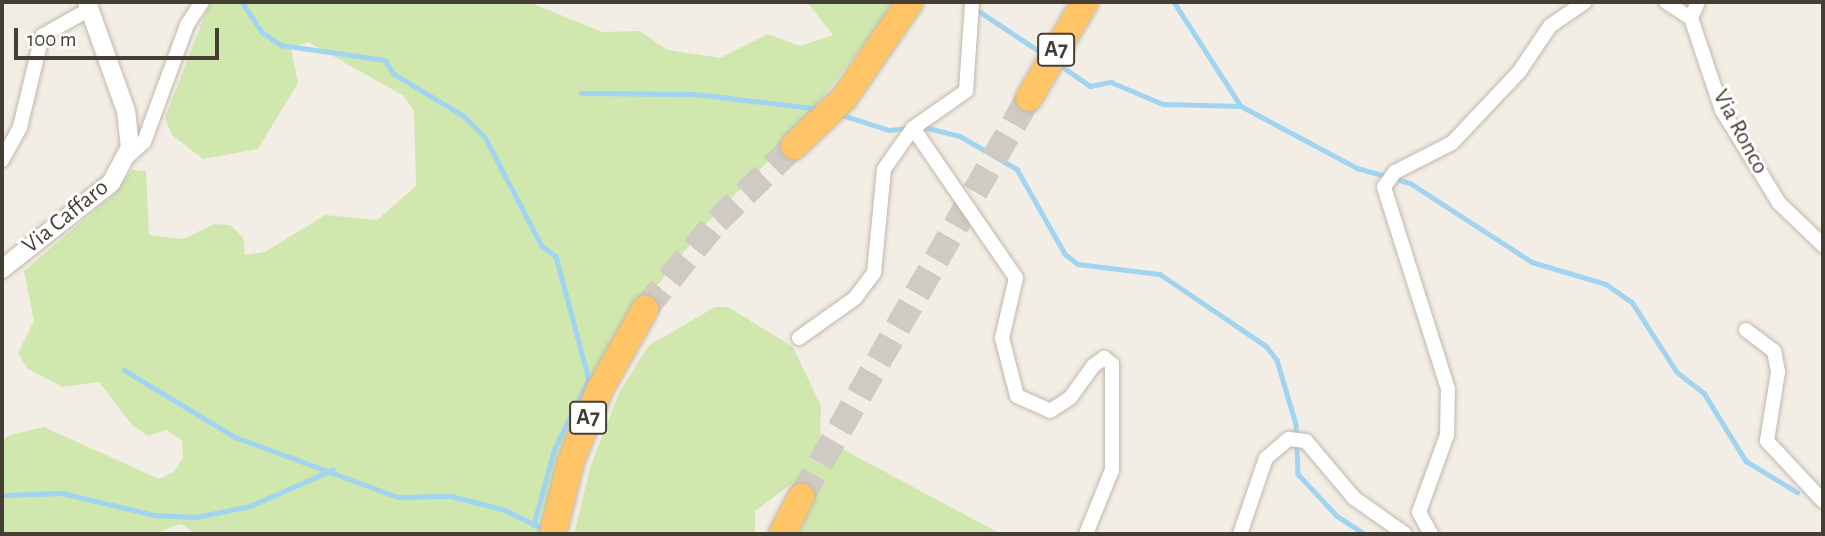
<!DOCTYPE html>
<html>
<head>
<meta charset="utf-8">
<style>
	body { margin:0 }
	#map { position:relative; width:1825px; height:536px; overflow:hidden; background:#f3eee5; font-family:"Alegreya Sans",sans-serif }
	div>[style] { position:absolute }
	.green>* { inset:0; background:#d0e7ae }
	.stream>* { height:4.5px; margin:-2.25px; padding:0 2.25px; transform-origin:2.25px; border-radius:2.25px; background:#a1d4f0 }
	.motorway-tunnel>* { height:26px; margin-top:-13px; transform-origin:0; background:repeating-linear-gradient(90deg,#d0cbc2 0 26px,transparent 0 39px) }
	.roads { filter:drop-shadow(0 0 2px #c1b8ab) drop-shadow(0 0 2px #c1b8ab) }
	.minor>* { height:14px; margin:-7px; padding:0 7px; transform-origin:7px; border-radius:7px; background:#fff }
	.tertiary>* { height:18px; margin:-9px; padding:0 9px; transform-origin:9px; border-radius:9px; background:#fff }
	.motorway>* { height:26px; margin:-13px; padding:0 13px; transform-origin:13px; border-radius:13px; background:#fec465 }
	span { translate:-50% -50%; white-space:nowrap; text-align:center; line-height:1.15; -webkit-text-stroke:6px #fff; paint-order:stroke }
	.shield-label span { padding:2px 5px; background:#fff; border:2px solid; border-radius:5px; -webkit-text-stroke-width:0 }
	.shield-label { font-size:23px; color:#453e35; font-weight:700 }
	.street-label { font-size:24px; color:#453e35 }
	.frame { position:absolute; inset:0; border:4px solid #453e35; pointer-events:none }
	.scale { position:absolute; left:14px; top:28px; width:205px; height:32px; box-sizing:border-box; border:4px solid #453e35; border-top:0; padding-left:9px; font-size:21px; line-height:24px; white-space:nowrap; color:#453e35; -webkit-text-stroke:5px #fff; paint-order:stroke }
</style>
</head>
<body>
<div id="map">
	<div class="green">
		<i style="clip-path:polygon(210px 2px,529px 2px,602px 32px,639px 31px,668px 50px,720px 58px,768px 34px,800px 46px,833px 35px,807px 2px,897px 2px,791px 138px,706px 224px,617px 336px,542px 534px,196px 534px,181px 524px,153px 534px,2px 534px,2px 441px,10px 435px,44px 427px,159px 479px,175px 471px,183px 457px,182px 440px,166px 430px,148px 436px,132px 425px,99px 382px,62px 387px,27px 368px,18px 353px,34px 321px,24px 271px,113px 195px,132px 170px,146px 171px,149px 235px,183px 239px,214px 224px,230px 225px,243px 237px,245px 255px,265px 252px,325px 215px,377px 220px,416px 186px,414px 111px,404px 96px,308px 42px,291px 48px,298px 83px,258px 149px,203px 159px,172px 135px,165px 118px)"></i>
		<i style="clip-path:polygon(715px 307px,728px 307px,793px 347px,821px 406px,820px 437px,1001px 534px,797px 534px,813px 497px,791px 484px,755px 511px,755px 534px,574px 534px,590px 468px,619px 393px,648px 346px)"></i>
	</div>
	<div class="stream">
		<i style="left:242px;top:2px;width:36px;rotate:56deg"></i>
		<i style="left:262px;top:32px;width:23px;rotate:34deg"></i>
		<i style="left:281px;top:45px;width:105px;rotate:8.2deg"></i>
		<i style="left:385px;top:60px;width:17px;rotate:57deg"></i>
		<i style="left:394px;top:74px;width:82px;rotate:31deg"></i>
		<i style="left:464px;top:116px;width:30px;rotate:45deg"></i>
		<i style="left:485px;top:137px;width:123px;rotate:62.4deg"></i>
		<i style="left:542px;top:246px;width:17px;rotate:36deg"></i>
		<i style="left:556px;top:256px;width:128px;rotate:75.1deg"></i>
		<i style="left:589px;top:380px;width:76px;rotate:116.6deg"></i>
		<i style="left:555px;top:448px;width:80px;rotate:105.3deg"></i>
		<i style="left:965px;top:2px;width:89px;rotate:33.5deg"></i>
		<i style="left:1174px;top:2px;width:124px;rotate:57.2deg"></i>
		<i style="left:1241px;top:106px;width:132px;rotate:28.1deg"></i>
		<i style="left:1357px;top:168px;width:55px;rotate:15.8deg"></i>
		<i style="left:1410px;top:183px;width:145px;rotate:32.9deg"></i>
		<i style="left:1532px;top:262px;width:77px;rotate:16.6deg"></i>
		<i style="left:1606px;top:284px;width:32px;rotate:35deg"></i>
		<i style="left:1632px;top:302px;width:83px;rotate:57.3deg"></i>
		<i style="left:1677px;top:372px;width:34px;rotate:38deg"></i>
		<i style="left:1704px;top:393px;width:80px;rotate:58.3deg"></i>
		<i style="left:1746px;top:461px;width:60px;rotate:31.3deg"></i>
		<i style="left:1063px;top:67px;width:33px;rotate:35deg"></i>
		<i style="left:1090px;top:86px;width:21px;rotate:-11deg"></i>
		<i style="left:1111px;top:82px;width:56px;rotate:22.9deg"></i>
		<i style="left:1163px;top:104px;width:78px;rotate:1.5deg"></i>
		<i style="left:581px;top:93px;width:114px;rotate:0.5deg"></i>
		<i style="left:695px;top:94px;width:126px;rotate:6.8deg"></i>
		<i style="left:845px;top:116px;width:46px;rotate:17.7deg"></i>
		<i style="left:889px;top:130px;width:20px;rotate:-6deg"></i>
		<i style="left:924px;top:127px;width:37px;rotate:14deg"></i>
		<i style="left:960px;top:136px;width:66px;rotate:30.1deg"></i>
		<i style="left:1017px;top:169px;width:98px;rotate:60.5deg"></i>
		<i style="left:1065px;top:254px;width:16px;rotate:38deg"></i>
		<i style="left:1078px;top:264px;width:83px;rotate:7deg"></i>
		<i style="left:1160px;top:274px;width:128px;rotate:34.2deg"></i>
		<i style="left:1266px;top:346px;width:18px;rotate:52deg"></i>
		<i style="left:1277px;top:360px;width:67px;rotate:73.5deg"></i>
		<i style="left:1296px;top:424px;width:50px;rotate:87.7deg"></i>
		<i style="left:1298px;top:474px;width:57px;rotate:47.1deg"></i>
		<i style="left:1337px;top:516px;width:33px;rotate:33deg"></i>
		<i style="left:124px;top:370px;width:130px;rotate:31.1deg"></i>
		<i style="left:235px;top:437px;width:174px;rotate:20.2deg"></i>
		<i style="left:398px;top:497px;width:53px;rotate:-1.1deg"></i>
		<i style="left:451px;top:496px;width:56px;rotate:14.5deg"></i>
		<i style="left:505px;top:510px;width:39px;rotate:26deg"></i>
		<i style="left:2px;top:495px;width:60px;rotate:-1.9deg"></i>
		<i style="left:62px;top:493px;width:95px;rotate:13.4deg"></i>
		<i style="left:154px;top:515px;width:42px;rotate:2.7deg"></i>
		<i style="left:196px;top:517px;width:55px;rotate:-11.5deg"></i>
		<i style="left:250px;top:506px;width:90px;rotate:-23.7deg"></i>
		<i style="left:1504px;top:534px;width:36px"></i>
	</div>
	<div class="motorway-tunnel">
		<i style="left:645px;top:309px;width:114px;rotate:-50.7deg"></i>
		<i style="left:717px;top:221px;width:107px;rotate:-44.2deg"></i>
		<i style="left:801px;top:497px;width:460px;rotate:-60.3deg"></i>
	</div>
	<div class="roads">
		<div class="minor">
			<i style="left:1666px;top:2px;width:30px;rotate:33deg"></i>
			<i style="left:1698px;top:2px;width:17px;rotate:114deg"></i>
			<i style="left:1691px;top:18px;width:97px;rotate:71.4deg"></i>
			<i style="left:1722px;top:110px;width:109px;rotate:58.5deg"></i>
			<i style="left:1779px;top:203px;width:61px;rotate:43.7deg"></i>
			<i style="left:913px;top:128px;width:182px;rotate:55.5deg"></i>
			<i style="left:1016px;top:278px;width:62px;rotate:103.1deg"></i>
			<i style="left:1002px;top:338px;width:60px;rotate:75.5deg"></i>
			<i style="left:1017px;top:396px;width:36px;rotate:24deg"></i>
			<i style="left:1050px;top:411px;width:24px;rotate:-33deg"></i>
			<i style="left:1070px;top:398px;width:39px;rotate:-54deg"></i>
			<i style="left:1093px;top:366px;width:14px;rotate:-36deg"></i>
			<i style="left:1104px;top:358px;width:10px;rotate:37deg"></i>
			<i style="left:1112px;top:364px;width:106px;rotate:90deg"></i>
			<i style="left:1112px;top:470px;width:69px;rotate:112.1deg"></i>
			<i style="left:126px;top:158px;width:24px;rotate:-42deg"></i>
			<i style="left:144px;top:142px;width:125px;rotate:-69.8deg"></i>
			<i style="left:187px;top:25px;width:27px;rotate:-57deg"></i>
			<i style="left:2px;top:160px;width:38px;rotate:-61deg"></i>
			<i style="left:20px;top:127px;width:94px;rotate:-76.4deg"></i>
			<i style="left:42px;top:36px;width:53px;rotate:-29.5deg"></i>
			<i style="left:1746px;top:330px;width:35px;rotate:37deg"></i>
			<i style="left:1774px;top:351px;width:21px;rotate:79deg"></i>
			<i style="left:1778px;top:372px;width:70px;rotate:99.1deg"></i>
			<i style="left:1767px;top:441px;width:82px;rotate:47deg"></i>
			<i style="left:799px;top:338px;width:69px;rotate:-35.5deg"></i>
			<i style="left:855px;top:298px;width:31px;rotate:-53deg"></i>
			<i style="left:874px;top:273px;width:104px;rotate:-84.5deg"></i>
			<i style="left:884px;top:169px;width:50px;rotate:-54.7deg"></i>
			<i style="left:913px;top:128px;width:65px;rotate:-34.9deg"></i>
			<i style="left:966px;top:91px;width:89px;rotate:-86.1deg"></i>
			<i style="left:1240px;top:534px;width:80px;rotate:-71.1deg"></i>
			<i style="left:1266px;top:458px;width:30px;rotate:-40deg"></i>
			<i style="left:1289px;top:439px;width:17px;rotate:7deg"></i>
			<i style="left:1306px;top:441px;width:75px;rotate:49.9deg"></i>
			<i style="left:1354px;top:498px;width:62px;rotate:35.2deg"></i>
			<i style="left:1431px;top:534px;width:25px;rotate:-119deg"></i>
			<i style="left:1419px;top:512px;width:82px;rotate:-70deg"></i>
			<i style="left:1447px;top:435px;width:46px;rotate:-88.8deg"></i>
			<i style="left:1448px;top:389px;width:212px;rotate:-107.6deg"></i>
			<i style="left:1384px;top:187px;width:19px;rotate:-54deg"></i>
			<i style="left:1395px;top:172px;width:64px;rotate:-27deg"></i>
			<i style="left:1452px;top:143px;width:98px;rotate:-46.7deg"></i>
			<i style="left:1519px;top:72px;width:55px;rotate:-56deg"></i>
			<i style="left:1550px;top:26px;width:42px;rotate:-34.4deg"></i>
		</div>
		<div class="tertiary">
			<i style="left:2px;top:269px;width:139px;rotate:-38.3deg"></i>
			<i style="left:111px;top:183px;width:40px;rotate:-62deg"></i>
			<i style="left:130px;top:148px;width:37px;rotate:-96deg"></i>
			<i style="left:126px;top:111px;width:116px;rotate:-109.7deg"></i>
		</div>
		<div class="motorway">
			<i style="left:1029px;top:98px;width:111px;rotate:-59.7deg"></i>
			<i style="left:794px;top:146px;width:69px;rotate:-43.8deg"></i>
			<i style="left:844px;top:98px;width:116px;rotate:-55.5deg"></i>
			<i style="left:553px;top:534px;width:75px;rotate:-76.1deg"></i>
			<i style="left:571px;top:461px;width:78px;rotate:-68.1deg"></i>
			<i style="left:600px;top:389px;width:92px;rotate:-60.6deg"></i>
			<i style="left:782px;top:534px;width:42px;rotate:-62.8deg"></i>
		</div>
	</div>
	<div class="shield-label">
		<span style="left:1056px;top:50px">A7</span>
		<span style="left:588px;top:418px">A7</span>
	</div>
	<div class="street-label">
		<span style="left:1740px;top:132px;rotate:62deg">Via Ronco</span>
		<span style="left:66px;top:217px;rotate:-39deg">Via Caffaro</span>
	</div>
	<div class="frame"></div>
	<div class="scale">100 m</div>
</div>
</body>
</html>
